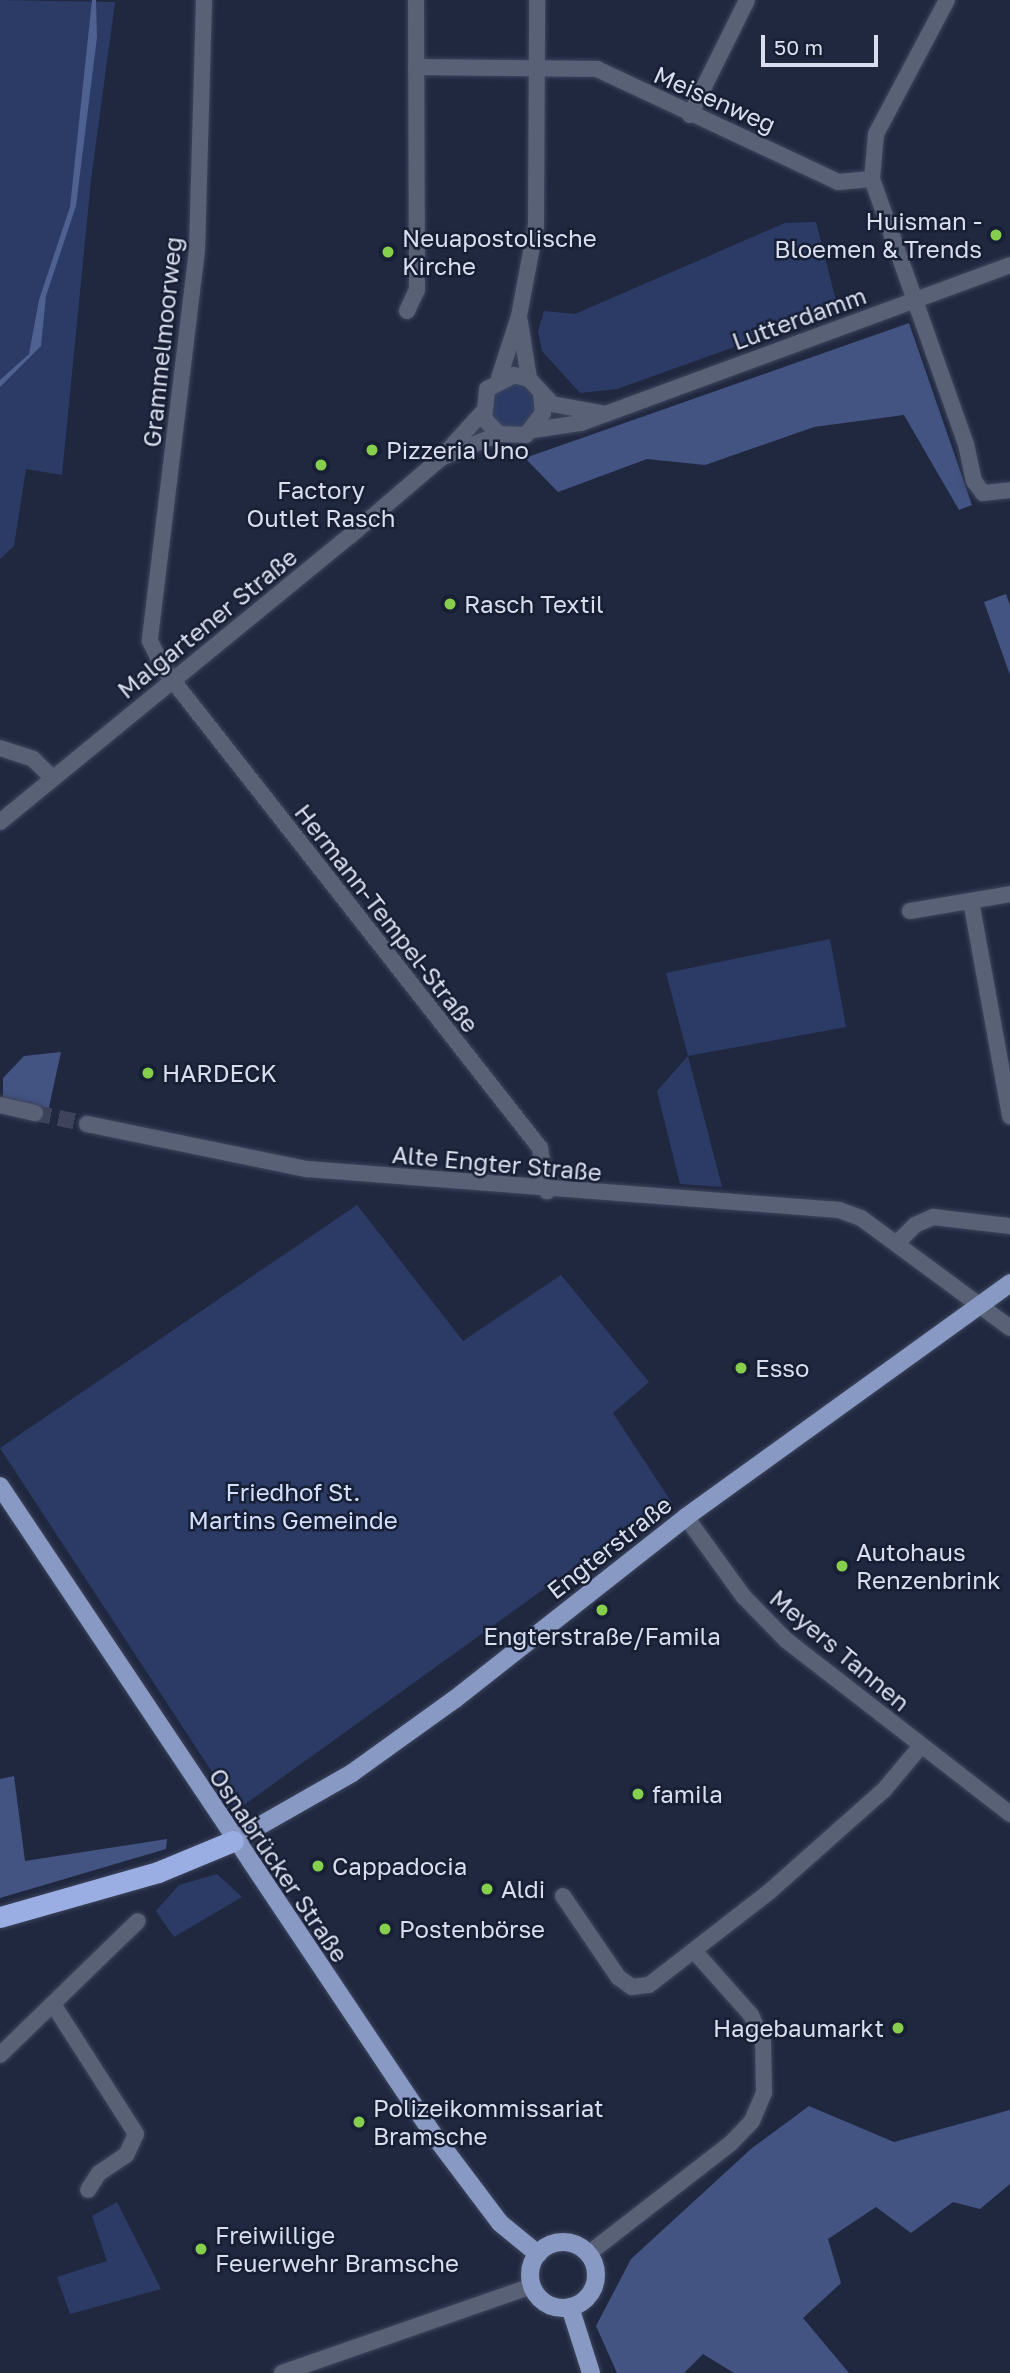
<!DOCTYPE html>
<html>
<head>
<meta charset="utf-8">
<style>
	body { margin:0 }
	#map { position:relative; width:1010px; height:2373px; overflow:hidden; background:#202840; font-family:"Golos Text",sans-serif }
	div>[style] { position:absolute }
	.green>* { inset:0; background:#2c3b66 }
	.round { border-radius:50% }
	.forest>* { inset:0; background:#435382 }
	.water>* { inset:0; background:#4f6190 }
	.minor-tunnel>* { height:16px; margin-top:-8px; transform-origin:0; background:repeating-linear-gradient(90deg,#3c435a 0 16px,transparent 0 24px) }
	.roads { filter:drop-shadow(0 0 2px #3d455c) drop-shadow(0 0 2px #3d455c) }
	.minor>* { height:16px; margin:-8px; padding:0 8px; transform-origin:8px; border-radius:8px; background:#596177 }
	.major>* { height:18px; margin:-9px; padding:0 9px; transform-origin:9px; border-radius:9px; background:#8899c4 }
	.major>.ring { margin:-9px; padding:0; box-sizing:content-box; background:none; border:18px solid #8899c4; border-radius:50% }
	.highway>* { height:21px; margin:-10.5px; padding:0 10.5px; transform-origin:10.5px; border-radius:10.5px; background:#9aaee3 }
	.dots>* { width:19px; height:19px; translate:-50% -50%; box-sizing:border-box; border:4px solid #171f35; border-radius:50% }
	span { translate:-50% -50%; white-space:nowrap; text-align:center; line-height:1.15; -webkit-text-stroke:5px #171f35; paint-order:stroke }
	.street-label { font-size:24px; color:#d8deee }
	.poi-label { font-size:24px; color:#d8deee }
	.right { translate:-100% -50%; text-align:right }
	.left { translate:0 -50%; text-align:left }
	.park-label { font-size:24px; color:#d3dffd }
	.scale { position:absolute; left:761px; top:35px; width:117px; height:32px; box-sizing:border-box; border:4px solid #d8deee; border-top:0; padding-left:9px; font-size:21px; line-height:24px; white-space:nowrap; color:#d8deee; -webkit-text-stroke:5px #171f35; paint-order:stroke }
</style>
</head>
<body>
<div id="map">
	<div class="green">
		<i style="clip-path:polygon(0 0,115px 2px,91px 180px,62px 475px,26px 469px,14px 546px,0 559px)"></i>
		<i style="clip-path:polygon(816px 222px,838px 309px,771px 326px,737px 346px,617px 389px,580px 393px,542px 351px,538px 332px,544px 311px,575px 314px,785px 223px)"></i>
		<i class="round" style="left:490px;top:383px;width:46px;height:46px"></i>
		<i style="clip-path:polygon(830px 939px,846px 1027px,688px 1056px,722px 1187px,680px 1184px,657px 1091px,688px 1056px,666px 973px)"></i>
		<i style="clip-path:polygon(357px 1205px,463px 1341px,561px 1275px,649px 1382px,613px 1413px,672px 1503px,598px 1550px,237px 1810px,0 1448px)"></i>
		<i style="clip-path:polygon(217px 1874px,242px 1897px,174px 1937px,156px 1911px,179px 1885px)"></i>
		<i style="clip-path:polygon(117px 2202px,161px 2289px,70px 2314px,57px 2277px,107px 2261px,92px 2216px)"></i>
	</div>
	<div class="forest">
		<i style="clip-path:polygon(909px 323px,972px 505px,959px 510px,904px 415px,814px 427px,705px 465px,647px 459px,558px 492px,525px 458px)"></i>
		<i style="clip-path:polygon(1006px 594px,1010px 605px,1010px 675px,984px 602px)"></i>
		<i style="clip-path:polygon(61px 1052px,47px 1116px,3px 1106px,3px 1078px,24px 1056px)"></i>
		<i style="clip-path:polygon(14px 1776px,25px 1861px,167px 1839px,166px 1849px,0 1898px,0 1779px)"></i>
		<i style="clip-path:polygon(809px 2106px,894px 2142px,1010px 2110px,1010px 2184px,980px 2209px,953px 2202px,911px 2233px,876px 2207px,828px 2239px,841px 2283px,803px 2318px,849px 2373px,734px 2373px,703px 2354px,684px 2373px,617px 2373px,596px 2326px,631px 2259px,752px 2148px)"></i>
	</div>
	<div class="water">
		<i style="clip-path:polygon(92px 0,96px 0,97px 37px,76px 206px,46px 296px,41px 346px,0 387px,0 380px,29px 354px,39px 300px,70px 207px)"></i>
	</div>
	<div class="minor-tunnel">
		<i style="left:35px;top:1113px;width:53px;rotate:11.9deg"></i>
	</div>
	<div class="roads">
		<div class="minor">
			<i style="left:204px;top:0;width:250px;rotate:91.6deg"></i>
			<i style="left:197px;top:250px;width:394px;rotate:96.9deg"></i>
			<i style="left:150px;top:641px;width:30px;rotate:64deg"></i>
			<i style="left:163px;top:668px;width:610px;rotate:51.85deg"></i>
			<i style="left:540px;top:1148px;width:44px;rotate:80.8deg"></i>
			<i style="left:947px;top:0;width:152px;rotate:117.9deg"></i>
			<i style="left:876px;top:134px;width:45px;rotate:95.1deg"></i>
			<i style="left:872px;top:179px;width:281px;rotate:70.5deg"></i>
			<i style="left:966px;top:444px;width:38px;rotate:78deg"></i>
			<i style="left:974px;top:481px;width:15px;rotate:53deg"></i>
			<i style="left:983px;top:493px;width:27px;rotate:-6deg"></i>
			<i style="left:416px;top:67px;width:181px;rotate:0.6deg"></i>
			<i style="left:597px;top:69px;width:266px;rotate:25.1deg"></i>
			<i style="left:838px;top:182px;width:34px;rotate:-5deg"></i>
			<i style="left:690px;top:115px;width:128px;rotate:-63.6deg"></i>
			<i style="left:407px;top:311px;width:23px;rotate:-65deg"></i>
			<i style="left:417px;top:290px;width:290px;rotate:-90.2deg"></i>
			<i style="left:520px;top:322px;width:58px;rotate:81deg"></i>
			<i style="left:499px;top:378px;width:65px;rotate:-72.1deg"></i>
			<i style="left:519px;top:316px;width:93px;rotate:-79.4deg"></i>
			<i style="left:536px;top:225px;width:225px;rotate:-89.7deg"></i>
			<i style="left:541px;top:394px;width:19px;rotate:84deg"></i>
			<i style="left:543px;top:413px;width:28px;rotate:128deg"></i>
			<i style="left:526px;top:435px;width:27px;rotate:-178deg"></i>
			<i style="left:499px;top:434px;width:21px;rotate:-135deg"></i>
			<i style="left:484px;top:419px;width:30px;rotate:-84deg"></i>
			<i style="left:487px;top:389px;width:30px;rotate:-27deg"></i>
			<i style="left:514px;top:375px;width:16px;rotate:15deg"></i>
			<i style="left:529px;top:379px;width:34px;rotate:47deg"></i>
			<i style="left:552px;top:404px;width:50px;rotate:10.4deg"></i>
			<i style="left:533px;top:430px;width:49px;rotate:-8.3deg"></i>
			<i style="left:581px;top:423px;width:457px;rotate:-20.2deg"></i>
			<i style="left:443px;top:457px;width:61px;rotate:-22.3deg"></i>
			<i style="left:0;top:748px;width:35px;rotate:18deg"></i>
			<i style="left:33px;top:759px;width:28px;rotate:44deg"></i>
			<i style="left:0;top:822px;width:452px;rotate:-39.3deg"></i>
			<i style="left:350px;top:536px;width:120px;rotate:-40.6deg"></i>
			<i style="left:441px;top:458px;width:61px;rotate:-47.7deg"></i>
			<i style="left:971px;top:901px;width:219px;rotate:79.7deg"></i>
			<i style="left:910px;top:911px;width:101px;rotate:-9.6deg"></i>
			<i style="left:0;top:1105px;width:36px;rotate:13deg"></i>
			<i style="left:87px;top:1124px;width:225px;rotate:11.6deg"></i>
			<i style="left:307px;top:1169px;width:534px;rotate:4.41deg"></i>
			<i style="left:839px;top:1210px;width:23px;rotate:20deg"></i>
			<i style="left:861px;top:1218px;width:185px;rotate:36.4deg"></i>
			<i style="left:897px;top:1243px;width:25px;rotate:-45deg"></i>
			<i style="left:915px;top:1225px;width:20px;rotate:-24deg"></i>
			<i style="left:933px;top:1217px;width:78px;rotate:6.7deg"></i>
			<i style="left:686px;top:1517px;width:99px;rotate:54.1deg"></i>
			<i style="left:744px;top:1597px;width:60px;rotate:45.7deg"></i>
			<i style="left:786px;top:1640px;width:284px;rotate:37.8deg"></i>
			<i style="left:563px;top:1896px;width:98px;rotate:55.8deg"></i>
			<i style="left:618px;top:1977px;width:17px;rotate:36deg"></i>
			<i style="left:632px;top:1987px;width:17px;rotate:-7deg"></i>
			<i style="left:649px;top:1985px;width:152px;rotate:-37.8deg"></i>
			<i style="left:769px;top:1892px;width:154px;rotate:-41.6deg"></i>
			<i style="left:884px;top:1790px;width:56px;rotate:-50.1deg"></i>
			<i style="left:53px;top:2004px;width:154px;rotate:57.4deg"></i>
			<i style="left:136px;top:2134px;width:23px;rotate:115deg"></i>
			<i style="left:126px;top:2155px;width:32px;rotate:146deg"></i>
			<i style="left:99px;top:2173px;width:20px;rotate:123deg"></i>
			<i style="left:0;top:2055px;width:192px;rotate:-44.2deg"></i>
			<i style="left:588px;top:2254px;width:181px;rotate:-37.8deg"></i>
			<i style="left:731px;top:2143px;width:30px;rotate:-46deg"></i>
			<i style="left:752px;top:2121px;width:30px;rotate:-67deg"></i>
			<i style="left:764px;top:2093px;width:51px;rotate:-91.1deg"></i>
			<i style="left:763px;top:2042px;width:30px;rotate:-114deg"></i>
			<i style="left:751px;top:2015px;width:83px;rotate:-131.6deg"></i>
			<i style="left:282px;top:2373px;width:265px;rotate:-19.2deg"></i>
		</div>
		<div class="major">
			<i style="left:0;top:1486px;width:779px;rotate:56.25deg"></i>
			<i style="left:433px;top:2134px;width:111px;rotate:53deg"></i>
			<i style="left:500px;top:2223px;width:49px;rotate:39.2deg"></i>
			<i style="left:233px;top:1841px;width:137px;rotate:-29.7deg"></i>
			<i style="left:352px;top:1773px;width:127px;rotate:-35.7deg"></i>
			<i style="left:455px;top:1699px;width:294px;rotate:-38.2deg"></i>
			<i style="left:686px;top:1517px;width:400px;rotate:-35.8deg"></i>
			<i class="ring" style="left:530px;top:2242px;width:48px;height:48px"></i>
			<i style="left:570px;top:2307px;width:69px;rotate:72.3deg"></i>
		</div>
		<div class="highway">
			<i style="left:0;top:1917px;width:164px;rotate:-15.9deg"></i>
			<i style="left:158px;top:1872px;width:81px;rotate:-22.5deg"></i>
		</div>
	</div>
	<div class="dots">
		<i style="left:996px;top:235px;background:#85cf4c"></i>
		<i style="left:388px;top:252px;background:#85cf4c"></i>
		<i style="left:372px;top:450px;background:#85cf4c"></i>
		<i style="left:321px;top:465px;background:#85cf4c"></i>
		<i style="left:450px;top:604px;background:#85cf4c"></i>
		<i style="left:148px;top:1073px;background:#85cf4c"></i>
		<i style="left:741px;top:1368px;background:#85cf4c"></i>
		<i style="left:842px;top:1566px;background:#85cf4c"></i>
		<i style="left:602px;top:1610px;background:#85cf4c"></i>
		<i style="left:638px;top:1794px;background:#85cf4c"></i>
		<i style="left:318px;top:1866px;background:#85cf4c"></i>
		<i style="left:487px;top:1889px;background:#85cf4c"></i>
		<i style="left:385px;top:1929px;background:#85cf4c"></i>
		<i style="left:898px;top:2028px;background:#85cf4c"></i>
		<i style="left:359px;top:2122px;background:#85cf4c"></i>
		<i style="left:201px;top:2249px;background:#85cf4c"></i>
	</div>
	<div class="street-label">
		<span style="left:715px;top:99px;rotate:24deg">Meisenweg</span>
		<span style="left:799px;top:318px;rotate:-20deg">Lutterdamm</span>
		<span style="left:162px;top:342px;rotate:-84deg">Grammelmoorweg</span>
		<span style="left:207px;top:623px;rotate:-39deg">Malgartener Straße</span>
		<span style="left:387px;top:918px;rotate:52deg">Hermann-Tempel-Straße</span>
		<span style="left:497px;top:1163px;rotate:5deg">Alte Engter Straße</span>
		<span style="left:609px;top:1547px;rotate:-38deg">Engterstraße</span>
		<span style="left:840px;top:1650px;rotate:40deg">Meyers Tannen</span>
		<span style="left:279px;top:1865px;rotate:56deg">Osnabrücker Straße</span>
	</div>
	<div class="poi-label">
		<span class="right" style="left:982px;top:235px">Huisman -<br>Bloemen &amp; Trends</span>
		<span class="left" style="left:402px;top:252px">Neuapostolische<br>Kirche</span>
		<span class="left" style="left:386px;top:450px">Pizzeria Uno</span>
		<span style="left:321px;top:504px">Factory<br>Outlet Rasch</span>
		<span class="left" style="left:464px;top:604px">Rasch Textil</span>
		<span class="left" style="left:162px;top:1073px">HARDECK</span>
		<span class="left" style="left:755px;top:1368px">Esso</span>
		<span class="left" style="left:856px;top:1566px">Autohaus<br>Renzenbrink</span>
		<span style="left:602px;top:1636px">Engterstraße/Famila</span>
		<span class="left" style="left:652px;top:1794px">famila</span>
		<span class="left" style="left:332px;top:1866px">Cappadocia</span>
		<span class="left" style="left:501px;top:1889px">Aldi</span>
		<span class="left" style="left:399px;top:1929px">Postenbörse</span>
		<span class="right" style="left:884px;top:2028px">Hagebaumarkt</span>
		<span class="left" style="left:373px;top:2122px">Polizeikommissariat<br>Bramsche</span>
		<span class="left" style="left:215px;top:2249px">Freiwillige<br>Feuerwehr Bramsche</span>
	</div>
	<div class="park-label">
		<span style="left:293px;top:1506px">Friedhof St.<br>Martins Gemeinde</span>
	</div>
	<div class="scale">50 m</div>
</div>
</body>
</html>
